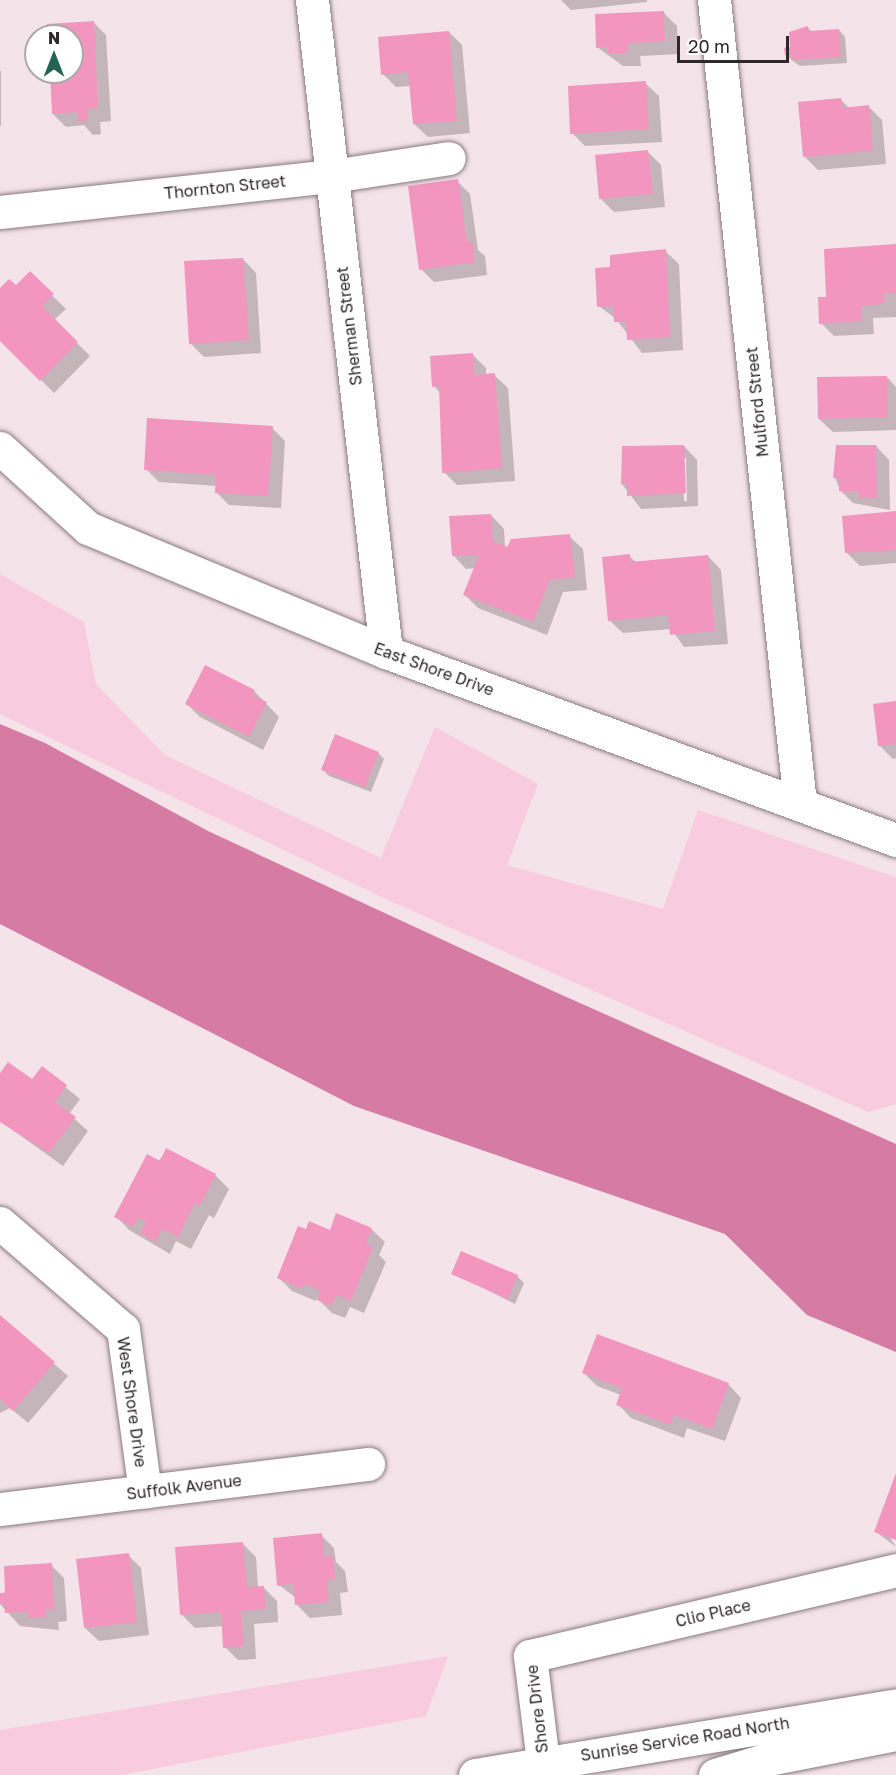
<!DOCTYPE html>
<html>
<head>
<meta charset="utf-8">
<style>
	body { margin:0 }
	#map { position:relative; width:896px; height:1775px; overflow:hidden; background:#f4e3e9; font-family:"Golos Text",sans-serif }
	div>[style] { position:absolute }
	.green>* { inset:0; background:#f9cbde }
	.water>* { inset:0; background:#d57ba4 }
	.shadow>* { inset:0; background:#0003 }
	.building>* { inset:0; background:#f296bf }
	.roads { filter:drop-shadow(0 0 2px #887a7f) drop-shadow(0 0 2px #887a7f) }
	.minor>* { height:33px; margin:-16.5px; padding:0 16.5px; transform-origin:16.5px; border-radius:16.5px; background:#fff }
	.secondary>* { height:33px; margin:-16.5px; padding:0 16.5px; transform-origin:16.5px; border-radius:16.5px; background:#fff }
	.motorway>* { height:33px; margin:-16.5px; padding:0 16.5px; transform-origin:16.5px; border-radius:16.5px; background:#fff }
	span { translate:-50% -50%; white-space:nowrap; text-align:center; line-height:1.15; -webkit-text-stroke:5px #fff; paint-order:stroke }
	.street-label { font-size:16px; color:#2e282b }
	.north { position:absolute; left:24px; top:24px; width:60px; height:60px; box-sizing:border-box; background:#fff; border:2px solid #aba9aa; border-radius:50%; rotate:0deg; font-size:16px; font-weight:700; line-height:24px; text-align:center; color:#2e282b }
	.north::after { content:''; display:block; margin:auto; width:21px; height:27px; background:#246453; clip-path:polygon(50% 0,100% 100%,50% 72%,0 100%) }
	.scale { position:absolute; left:677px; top:36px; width:112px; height:27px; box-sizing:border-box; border:3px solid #2e282b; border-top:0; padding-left:8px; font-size:18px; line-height:21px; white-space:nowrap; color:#2e282b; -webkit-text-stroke:4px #fff; paint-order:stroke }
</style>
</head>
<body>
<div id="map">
	<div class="green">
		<i style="clip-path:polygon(0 574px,84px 622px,96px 684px,165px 755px,381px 858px,435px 727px,538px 784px,507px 865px,663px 909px,698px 810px,896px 877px,896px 1104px,868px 1112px,392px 902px,0 714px)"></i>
		<i style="clip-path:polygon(448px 1656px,426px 1716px,121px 1775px,0 1775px,0 1730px)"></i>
	</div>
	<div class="water">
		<i style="clip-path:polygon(0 724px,45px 743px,210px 832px,553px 991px,896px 1144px,896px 1352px,807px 1315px,725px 1234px,354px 1106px,0 924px)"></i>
	</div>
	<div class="shadow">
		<i style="clip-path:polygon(561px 0,647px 0,647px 2px,571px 10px)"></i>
		<i style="clip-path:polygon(663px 12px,677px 26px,678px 54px,640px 56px,641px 66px,623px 66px,597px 47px)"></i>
		<i style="clip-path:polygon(93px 22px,106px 35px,111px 121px,100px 122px,101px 134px,93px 135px,84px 125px,66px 127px,53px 114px,51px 72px,72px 72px,72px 36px,49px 36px)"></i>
		<i style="clip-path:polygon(808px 28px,812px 32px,839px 30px,845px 37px,847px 63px,800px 66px,793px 61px,786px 55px)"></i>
		<i style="clip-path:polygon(449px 32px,462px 45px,470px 133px,428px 137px,414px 124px,410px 86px,396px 87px,383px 74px)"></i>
		<i style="clip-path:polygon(0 71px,1px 71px,1px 126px,0 126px)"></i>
		<i style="clip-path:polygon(645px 83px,659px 96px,662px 142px,585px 146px,572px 133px)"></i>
		<i style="clip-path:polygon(841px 100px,849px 108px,869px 107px,882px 120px,886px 164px,818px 170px,805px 157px)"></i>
		<i style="clip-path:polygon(648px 152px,661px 165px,665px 207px,614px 212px,600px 198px)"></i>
		<i style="clip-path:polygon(457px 181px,470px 194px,478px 250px,485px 256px,487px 275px,434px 282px,421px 269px)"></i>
		<i style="clip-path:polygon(896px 246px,896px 317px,873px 318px,874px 334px,834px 336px,821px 323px,828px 298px)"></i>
		<i style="clip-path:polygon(665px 251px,679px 264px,683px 350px,642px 353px,616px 319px,599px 306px,612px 269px)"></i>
		<i style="clip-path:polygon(243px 259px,256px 273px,261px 353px,204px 357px,190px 343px)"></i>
		<i style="clip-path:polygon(30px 274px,66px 309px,54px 320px,90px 356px,54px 393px,0 339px,0 290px,16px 287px)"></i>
		<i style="clip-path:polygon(472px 354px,486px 368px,486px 375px,494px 375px,508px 388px,515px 481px,457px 485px,444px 472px,441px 394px,434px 386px)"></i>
		<i style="clip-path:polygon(887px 377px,896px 387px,896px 430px,833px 432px,819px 419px)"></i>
		<i style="clip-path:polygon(272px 428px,285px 441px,281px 508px,229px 505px,216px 492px,217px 486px,159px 482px,146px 469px)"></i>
		<i style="clip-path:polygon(evenodd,684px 446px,697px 460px,698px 506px,641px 509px,622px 484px,684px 446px,683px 458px,686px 458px,687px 501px,684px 501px,683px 458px)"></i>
		<i style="clip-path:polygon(876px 446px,889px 460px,890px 510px,853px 503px,840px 490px,835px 477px)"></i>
		<i style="clip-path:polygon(896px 513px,896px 563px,860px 566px,847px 553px)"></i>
		<i style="clip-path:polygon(491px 515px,504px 529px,505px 547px,569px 536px,583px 549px,587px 590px,563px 592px,547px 635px,478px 608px,465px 595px,475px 568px,466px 569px,453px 555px)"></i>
		<i style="clip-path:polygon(629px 556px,636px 562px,708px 556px,721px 570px,728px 644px,684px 647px,671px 629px,623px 633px,609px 620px)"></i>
		<i style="clip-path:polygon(254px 691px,279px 717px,263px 750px,200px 717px,187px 704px)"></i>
		<i style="clip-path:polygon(896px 703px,896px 758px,893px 759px,879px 745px)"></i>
		<i style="clip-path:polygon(378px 753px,384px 759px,371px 792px,329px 776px,323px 770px)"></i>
		<i style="clip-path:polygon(42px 1068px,80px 1099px,69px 1114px,88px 1131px,63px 1166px,0 1121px,0 1076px,32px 1082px)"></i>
		<i style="clip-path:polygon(167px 1150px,216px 1176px,229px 1189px,214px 1218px,209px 1215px,191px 1249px,176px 1241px,170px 1254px,129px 1230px,116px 1216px)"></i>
		<i style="clip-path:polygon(371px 1229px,385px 1242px,379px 1255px,386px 1262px,364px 1313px,350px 1307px,345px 1318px,332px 1313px,317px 1298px,316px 1301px,292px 1291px,279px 1278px,306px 1231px)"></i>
		<i style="clip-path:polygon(453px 1273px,517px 1276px,524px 1283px,515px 1304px)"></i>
		<i style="clip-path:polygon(0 1317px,68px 1376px,28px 1423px,10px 1408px,0 1413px)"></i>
		<i style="clip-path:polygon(584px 1373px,728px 1384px,741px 1398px,725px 1441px,687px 1428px,684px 1438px,631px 1418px,618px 1404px,621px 1395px,597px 1386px)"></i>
		<i style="clip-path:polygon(896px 1476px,896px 1538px,889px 1536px,896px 1547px,875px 1531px)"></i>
		<i style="clip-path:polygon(321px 1535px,334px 1548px,336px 1562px,345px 1571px,348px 1592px,340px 1593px,342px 1615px,310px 1618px,296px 1604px,296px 1598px,279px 1585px)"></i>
		<i style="clip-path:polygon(243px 1544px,256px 1557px,258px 1588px,264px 1588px,277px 1601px,278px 1622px,254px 1624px,256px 1659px,238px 1660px,225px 1647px,224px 1626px,195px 1628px,182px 1615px)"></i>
		<i style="clip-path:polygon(128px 1555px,141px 1568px,149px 1635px,99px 1641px,85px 1628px)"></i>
		<i style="clip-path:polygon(51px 1565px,64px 1578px,67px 1621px,58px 1622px,59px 1630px,20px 1626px,0 1604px,0 1595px)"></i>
	</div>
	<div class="building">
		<i style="clip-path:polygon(664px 11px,665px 41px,628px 43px,628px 53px,608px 53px,608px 47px,596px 48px,595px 14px)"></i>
		<i style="clip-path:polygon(94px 21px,98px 108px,88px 109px,88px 121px,78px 122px,77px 112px,52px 114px,50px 72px,72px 72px,72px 36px,48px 36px,47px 24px)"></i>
		<i style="clip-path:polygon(808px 26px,809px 31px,839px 29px,841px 57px,792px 60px,791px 55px,785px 55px,784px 48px,790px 47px,789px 32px)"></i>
		<i style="clip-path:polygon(449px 31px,457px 121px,413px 124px,408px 72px,381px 75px,378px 37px)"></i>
		<i style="clip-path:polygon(646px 81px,649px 129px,570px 134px,568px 86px)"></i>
		<i style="clip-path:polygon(841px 98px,842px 108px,869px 105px,873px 151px,803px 157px,798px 102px)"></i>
		<i style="clip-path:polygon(648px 150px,653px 194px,599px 199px,595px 155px)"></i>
		<i style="clip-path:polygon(458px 179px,467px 242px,472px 241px,475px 262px,419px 270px,408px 186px)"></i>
		<i style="clip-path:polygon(896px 244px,896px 293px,883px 294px,883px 304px,861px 306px,862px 321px,819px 324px,818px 297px,826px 297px,824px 249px)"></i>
		<i style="clip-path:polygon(666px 249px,670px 337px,627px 340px,626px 322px,614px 322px,613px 306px,597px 307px,595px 268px,610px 267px,610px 255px)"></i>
		<i style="clip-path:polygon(243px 258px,249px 340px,189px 344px,184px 261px)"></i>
		<i style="clip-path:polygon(30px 271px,54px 294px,42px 306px,78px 342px,40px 381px,0 341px,0 288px,9px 279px,16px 285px)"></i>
		<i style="clip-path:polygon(473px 353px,474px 375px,495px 373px,502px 468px,442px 473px,439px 386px,432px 387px,430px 356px)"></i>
		<i style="clip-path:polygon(887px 376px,888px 417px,818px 419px,817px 377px)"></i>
		<i style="clip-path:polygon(147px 418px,273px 426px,268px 496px,215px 493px,216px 475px,144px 470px)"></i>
		<i style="clip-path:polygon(684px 445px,686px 493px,627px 496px,627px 484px,621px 484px,622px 446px)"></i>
		<i style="clip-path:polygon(836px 445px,876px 445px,877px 498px,859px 498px,859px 491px,839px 491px,839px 478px,833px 478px)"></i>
		<i style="clip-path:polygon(896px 511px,896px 550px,845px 553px,842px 516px)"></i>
		<i style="clip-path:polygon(491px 514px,493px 541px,507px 547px,511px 539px,570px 534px,575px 577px,550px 580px,533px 622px,463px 595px,479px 555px,452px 556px,449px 516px)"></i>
		<i style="clip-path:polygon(630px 554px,630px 562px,708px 555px,715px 631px,670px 635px,668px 615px,608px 621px,602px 557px)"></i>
		<i style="clip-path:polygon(205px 665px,255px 690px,252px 695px,267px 702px,249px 737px,185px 704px)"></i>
		<i style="clip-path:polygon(896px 701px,896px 744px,878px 746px,873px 704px)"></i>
		<i style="clip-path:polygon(335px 734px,379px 752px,365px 787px,321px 770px)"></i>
		<i style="clip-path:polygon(8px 1062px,32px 1079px,42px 1066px,67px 1085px,55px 1102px,76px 1117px,49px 1153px,0 1122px,0 1073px)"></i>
		<i style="clip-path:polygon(166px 1148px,216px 1174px,200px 1206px,195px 1203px,178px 1237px,162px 1229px,156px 1242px,140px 1233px,146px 1222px,138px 1218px,133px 1227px,114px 1217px,147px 1154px,160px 1161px)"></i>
		<i style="clip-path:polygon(336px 1213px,372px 1228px,366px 1244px,373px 1247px,351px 1301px,336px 1295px,332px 1306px,317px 1300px,321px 1291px,305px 1284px,302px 1289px,277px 1278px,298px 1226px,306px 1229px,309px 1221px,330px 1230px)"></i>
		<i style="clip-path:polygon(461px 1251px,518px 1275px,508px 1299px,451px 1274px)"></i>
		<i style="clip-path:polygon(0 1315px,55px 1362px,13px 1411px,0 1399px)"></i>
		<i style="clip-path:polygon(597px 1334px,729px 1383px,712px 1429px,674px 1415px,671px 1425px,616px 1405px,622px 1388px,582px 1373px)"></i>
		<i style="clip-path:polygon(896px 1473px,896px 1540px,874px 1532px)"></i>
		<i style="clip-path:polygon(322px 1533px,324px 1557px,333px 1556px,335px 1579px,327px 1580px,329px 1602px,295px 1605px,293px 1584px,277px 1586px,273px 1538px)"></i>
		<i style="clip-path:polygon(243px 1542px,247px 1587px,264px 1586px,266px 1609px,241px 1611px,244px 1646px,223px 1648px,221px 1612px,180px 1615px,175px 1547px)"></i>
		<i style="clip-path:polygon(129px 1553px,137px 1622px,84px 1628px,76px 1559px)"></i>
		<i style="clip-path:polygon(52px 1563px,54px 1609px,46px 1609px,46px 1617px,28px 1618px,28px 1612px,5px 1613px,4px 1604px,0 1604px,0 1593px,5px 1593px,4px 1566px)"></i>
	</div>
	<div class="roads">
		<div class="minor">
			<i style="left:312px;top:0;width:656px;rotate:83.52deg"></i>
			<i style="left:714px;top:0;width:808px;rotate:83.89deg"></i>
			<i style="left:0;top:212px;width:334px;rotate:-6.2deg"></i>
			<i style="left:332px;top:176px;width:118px;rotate:-8.7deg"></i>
			<i style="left:0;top:448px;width:119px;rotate:42.3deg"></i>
			<i style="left:88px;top:528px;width:323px;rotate:22.6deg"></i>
			<i style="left:386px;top:652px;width:544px;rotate:20.24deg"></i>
			<i style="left:0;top:1223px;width:162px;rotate:40.8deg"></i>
			<i style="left:123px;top:1329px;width:164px;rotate:82.3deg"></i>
			<i style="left:0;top:1509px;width:371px;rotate:-7deg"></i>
			<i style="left:543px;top:1762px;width:107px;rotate:-97deg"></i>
			<i style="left:530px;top:1656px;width:376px;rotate:-13.2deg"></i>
		</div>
		<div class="secondary">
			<i style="left:475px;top:1775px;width:427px;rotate:-9.4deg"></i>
		</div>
		<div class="motorway">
			<i style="left:715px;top:1775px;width:55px;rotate:-16.8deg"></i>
			<i style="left:768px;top:1759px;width:130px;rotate:-11.1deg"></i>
		</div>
	</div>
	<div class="street-label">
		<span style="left:225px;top:187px;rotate:-6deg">Thornton Street</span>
		<span style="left:349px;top:326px;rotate:-97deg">Sherman Street</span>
		<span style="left:757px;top:402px;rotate:-96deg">Mulford Street</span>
		<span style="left:434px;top:669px;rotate:20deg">East Shore Drive</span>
		<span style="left:132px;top:1402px;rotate:82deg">West Shore Drive</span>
		<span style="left:184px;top:1487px;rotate:-7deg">Suffolk Avenue</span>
		<span style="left:713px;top:1613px;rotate:-13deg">Clio Place</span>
		<span style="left:537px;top:1709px;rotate:-97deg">Shore Drive</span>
		<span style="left:685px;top:1739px;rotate:-9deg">Sunrise Service Road North</span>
	</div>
	<div class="north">N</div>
	<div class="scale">20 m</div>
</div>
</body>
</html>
